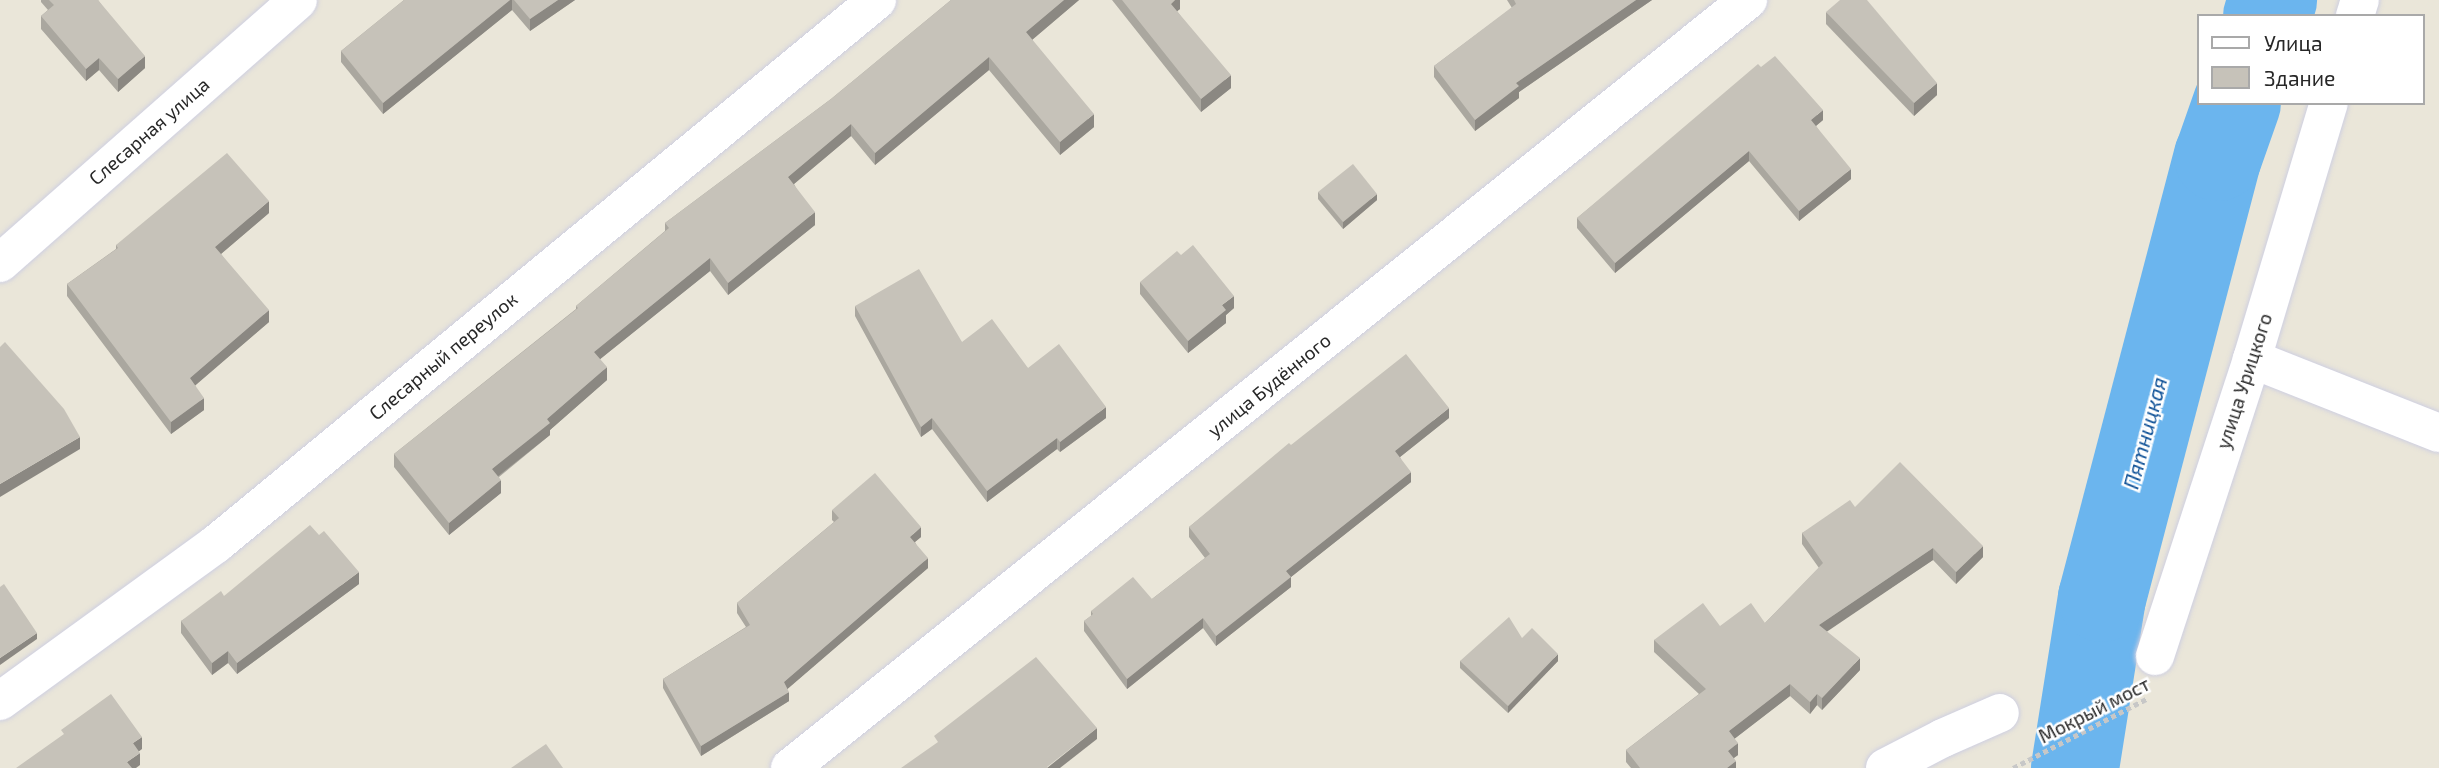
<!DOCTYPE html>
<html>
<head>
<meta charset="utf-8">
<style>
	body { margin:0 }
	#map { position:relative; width:2439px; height:768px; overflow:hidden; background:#eae6d9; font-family:"Exo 2",sans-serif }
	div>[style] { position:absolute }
	.river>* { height:88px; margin:-44px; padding:0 44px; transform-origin:44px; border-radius:44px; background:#6bb5ee }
	.path>* { height:4.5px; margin-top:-2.25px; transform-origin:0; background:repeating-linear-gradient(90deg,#c7c7c7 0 5px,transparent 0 8.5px) }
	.roads { filter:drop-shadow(0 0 2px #cecfe1) drop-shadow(0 0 2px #cecfe1) }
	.minor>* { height:38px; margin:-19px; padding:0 19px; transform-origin:19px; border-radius:19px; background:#fff }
	.wall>* { inset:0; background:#aaa79f }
	.shaded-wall>* { inset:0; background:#8b8882 }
	.building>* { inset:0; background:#c6c2b9 }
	span { translate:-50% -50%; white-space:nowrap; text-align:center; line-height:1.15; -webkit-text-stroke:5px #fff; paint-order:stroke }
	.street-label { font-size:19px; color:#282828 }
	.water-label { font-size:21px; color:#0d5096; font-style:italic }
	.legend { position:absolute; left:2197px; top:14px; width:228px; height:91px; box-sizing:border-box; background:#fff; border:2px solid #a9a9a9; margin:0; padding:9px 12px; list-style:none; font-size:21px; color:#282828 }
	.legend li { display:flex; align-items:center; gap:14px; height:35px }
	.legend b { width:35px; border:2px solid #a9a9a9 }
</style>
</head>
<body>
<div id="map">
	<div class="river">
		<i style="left:2267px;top:16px;width:17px;rotate:-69deg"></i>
		<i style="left:2075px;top:768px;width:172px;rotate:-81deg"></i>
		<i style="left:2102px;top:598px;width:456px;rotate:-75.3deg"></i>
		<i style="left:2218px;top:157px;width:57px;rotate:-70.6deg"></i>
	</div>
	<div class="path">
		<i style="left:2013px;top:768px;width:150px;rotate:-27.4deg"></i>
	</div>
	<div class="roads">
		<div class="minor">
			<i style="left:2355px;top:16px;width:17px;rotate:-73deg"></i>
			<i style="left:0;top:263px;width:397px;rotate:-41.4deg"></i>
			<i style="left:2252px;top:359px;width:201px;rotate:21.6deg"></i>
			<i style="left:2155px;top:656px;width:312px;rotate:-71.9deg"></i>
			<i style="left:2252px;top:359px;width:267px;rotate:-73.3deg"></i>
			<i style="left:0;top:701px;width:267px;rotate:-36deg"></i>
			<i style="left:216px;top:544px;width:856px;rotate:-39.45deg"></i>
			<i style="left:790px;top:768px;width:1228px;rotate:-38.72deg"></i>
			<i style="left:1885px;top:768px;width:65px;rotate:-27.3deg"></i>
			<i style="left:1943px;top:738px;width:62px;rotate:-23.7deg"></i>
		</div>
	</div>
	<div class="wall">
		<i style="clip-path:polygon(41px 0,98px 0,145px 68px,118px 92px,99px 70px,86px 81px,41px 29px,41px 16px,48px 10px,41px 2px)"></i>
		<i style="clip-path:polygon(404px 0,575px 0,530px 31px,512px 10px,383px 114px,341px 62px,341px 51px)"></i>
		<i style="clip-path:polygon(951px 0,1079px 0,1032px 40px,1094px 127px,1060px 155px,989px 70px,875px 165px,851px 136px,794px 184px,815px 225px,728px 295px,710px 271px,600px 359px,607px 380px,550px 430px,550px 435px,499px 477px,501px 493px,449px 535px,394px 467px,394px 454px,576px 309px,576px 306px,665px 231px,665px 223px,831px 99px)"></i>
		<i style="clip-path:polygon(1112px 0,1180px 0,1180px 9px,1177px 11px,1231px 88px,1201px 112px)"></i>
		<i style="clip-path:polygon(1507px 0,1652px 0,1519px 92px,1519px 98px,1475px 131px,1434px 77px,1434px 66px,1512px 8px)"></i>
		<i style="clip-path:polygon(1826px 12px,1937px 95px,1914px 116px,1826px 24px)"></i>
		<i style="clip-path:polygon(1761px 67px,1823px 120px,1816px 126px,1851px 179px,1799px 221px,1749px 161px,1615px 273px,1577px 228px,1577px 218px)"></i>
		<i style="clip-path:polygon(1318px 192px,1377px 200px,1343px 229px,1318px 199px)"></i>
		<i style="clip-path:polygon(269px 213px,221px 254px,269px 322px,195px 385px,204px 410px,171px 434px,67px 296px,67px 284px,116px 249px,116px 245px)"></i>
		<i style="clip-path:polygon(1140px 282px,1234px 308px,1226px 315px,1226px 323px,1188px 353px,1140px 294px)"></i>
		<i style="clip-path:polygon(855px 306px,962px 342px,1028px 368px,1106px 418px,1060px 452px,1057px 449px,987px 502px,932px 429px,921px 437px,855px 316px)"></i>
		<i style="clip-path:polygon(1449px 418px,1400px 457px,1411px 482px,1291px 577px,1291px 587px,1216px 646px,1203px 628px,1127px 689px,1084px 631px,1084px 621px,1091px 616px,1091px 611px,1152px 599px,1205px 558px,1189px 537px,1189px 527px,1291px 445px)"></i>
		<i style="clip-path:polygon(1855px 507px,1983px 557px,1956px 584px,1933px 560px,1826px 631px,1860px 670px,1822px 710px,1817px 705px,1810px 714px,1790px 696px,1734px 739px,1738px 755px,1734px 758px,1736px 768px,1631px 768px,1626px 762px,1626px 750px,1699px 694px,1654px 652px,1654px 640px,1720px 626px,1765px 623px,1819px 568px,1802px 544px,1802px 533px)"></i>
		<i style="clip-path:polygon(832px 510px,921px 537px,915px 542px,928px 568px,787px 689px,789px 701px,701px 756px,663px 688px,663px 679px,746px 627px,737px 613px,737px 603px,834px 522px,832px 520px)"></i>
		<i style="clip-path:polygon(359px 584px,237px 674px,228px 663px,212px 675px,181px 633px,181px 621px,224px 596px)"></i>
		<i style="clip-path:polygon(1522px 638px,1558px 661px,1508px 713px,1460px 668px,1460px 661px)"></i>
	</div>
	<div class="shaded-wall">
		<i style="clip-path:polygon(510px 0,512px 0,512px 10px,383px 114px,383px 103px)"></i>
		<i style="clip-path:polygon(558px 0,575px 0,530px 31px,530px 19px)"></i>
		<i style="clip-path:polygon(1064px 0,1079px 0,1026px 45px,1026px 32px)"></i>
		<i style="clip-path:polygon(1175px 0,1180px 0,1180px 9px,1171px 16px,1171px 4px)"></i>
		<i style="clip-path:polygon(1636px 0,1652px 0,1519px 92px,1519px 98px,1475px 131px,1475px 120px,1516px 83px)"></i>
		<i style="clip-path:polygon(145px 56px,145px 68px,118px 92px,118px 79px)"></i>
		<i style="clip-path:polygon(989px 57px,989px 70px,875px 165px,875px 153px)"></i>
		<i style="clip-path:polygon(99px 58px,99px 70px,86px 81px,86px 69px)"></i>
		<i style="clip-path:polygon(1231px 75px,1231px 88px,1201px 112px,1201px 99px)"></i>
		<i style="clip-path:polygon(1937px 83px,1937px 95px,1914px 116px,1914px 103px)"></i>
		<i style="clip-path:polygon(1823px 110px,1823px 120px,1811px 130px,1811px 120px)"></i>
		<i style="clip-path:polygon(1094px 114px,1094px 127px,1060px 155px,1060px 142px)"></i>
		<i style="clip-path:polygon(851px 124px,851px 136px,788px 189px,788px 177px)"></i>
		<i style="clip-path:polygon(1749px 151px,1749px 161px,1615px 273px,1615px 263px)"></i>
		<i style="clip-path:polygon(1851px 169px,1851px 179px,1799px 221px,1799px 211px)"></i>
		<i style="clip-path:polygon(1377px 194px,1377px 200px,1343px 229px,1343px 222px)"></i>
		<i style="clip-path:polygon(269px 201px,269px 213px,215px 259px,215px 247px)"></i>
		<i style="clip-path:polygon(815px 212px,815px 225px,728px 295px,728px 283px)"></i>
		<i style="clip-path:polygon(710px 258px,710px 271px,594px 364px,594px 352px)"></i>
		<i style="clip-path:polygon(1234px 296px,1234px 308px,1226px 315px,1226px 323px,1188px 353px,1188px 341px,1222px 305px)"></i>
		<i style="clip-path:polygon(269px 310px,269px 322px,190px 390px,190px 378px)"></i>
		<i style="clip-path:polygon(607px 367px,607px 380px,550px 430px,550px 435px,492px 481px,492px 469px,547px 419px)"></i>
		<i style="clip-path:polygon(204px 398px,204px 410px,171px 434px,171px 422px)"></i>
		<i style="clip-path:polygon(1106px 407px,1106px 418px,1060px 452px,1060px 442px)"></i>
		<i style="clip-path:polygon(1449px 408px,1449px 418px,1395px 461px,1395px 451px)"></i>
		<i style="clip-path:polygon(932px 418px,932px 429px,921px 437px,921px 427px)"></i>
		<i style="clip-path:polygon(80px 437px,80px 449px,0 497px,0 484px)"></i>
		<i style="clip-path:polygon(1057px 438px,1057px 449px,987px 502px,987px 491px)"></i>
		<i style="clip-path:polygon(1411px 472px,1411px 482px,1291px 577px,1291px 587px,1216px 646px,1216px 636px,1286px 571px)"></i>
		<i style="clip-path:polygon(501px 480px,501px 493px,449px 535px,449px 523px)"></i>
		<i style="clip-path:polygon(921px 527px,921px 537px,910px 546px,910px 537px)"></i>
		<i style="clip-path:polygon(1983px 546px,1983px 557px,1956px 584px,1956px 572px)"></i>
		<i style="clip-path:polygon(1933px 548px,1933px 560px,1819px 637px,1819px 625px)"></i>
		<i style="clip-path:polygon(928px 558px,928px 568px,784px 692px,784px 682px)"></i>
		<i style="clip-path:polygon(359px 572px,359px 584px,237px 674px,237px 663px)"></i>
		<i style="clip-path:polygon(1203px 618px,1203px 628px,1127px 689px,1127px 679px)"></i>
		<i style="clip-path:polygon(37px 633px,37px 639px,0 665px,0 658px)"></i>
		<i style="clip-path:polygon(228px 651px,228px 663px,212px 675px,212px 663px)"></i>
		<i style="clip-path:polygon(1558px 654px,1558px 661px,1508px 713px,1508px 706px)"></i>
		<i style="clip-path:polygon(1860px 658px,1860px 670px,1822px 710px,1822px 698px)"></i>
		<i style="clip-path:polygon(1790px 684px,1790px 696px,1729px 743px,1729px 731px)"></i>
		<i style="clip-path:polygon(789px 692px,789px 701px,701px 756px,701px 746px)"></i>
		<i style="clip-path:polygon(1817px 694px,1817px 705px,1810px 714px,1810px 702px)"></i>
		<i style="clip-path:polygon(1097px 728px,1097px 739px,1060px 768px,1047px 768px)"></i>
		<i style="clip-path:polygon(142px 737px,142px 749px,133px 756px,133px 743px)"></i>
		<i style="clip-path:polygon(1738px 743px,1738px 755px,1728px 762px,1728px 751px)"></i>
		<i style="clip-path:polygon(140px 753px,140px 765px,136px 768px,127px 768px,127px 762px)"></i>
		<i style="clip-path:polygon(1736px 761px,1736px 768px,1727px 768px)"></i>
	</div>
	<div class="building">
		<i style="clip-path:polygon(49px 0,98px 0,145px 56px,118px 79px,99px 58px,86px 69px,41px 16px,54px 5px)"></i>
		<i style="clip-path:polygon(404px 0,510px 0,383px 103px,341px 51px)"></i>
		<i style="clip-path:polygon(514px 0,558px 0,530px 19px)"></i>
		<i style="clip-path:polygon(951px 0,1064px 0,1026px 32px,1094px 114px,1060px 142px,989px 57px,875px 153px,851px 124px,788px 177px,815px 212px,728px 283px,710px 258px,594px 352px,607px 367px,547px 419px,550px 423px,492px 469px,501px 480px,449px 523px,394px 454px,578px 308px,576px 306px,669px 228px,665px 223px,831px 99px)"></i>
		<i style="clip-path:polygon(1122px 0,1175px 0,1171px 4px,1231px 75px,1201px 99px)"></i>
		<i style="clip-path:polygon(1514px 0,1636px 0,1516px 83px,1519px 86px,1475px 120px,1434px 66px,1516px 4px)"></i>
		<i style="clip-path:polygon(1840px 0,1867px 0,1937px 83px,1914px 103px,1826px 12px)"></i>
		<i style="clip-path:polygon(1775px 56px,1823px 110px,1811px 120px,1851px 169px,1799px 211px,1749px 151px,1615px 263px,1577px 218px,1758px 64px,1761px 67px)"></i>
		<i style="clip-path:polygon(227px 153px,269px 201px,215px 247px,269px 310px,190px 378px,204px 398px,171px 422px,67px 284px,118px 248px,116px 245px)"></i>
		<i style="clip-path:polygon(1353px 164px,1377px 194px,1343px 222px,1318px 192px)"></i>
		<i style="clip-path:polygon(1193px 245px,1234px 296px,1222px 305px,1226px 310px,1188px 341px,1140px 282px,1177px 251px,1181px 255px)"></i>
		<i style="clip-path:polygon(919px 269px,962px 342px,992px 319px,1028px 368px,1059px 344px,1106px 407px,1060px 442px,1057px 438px,987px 491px,932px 418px,921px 427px,855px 306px)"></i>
		<i style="clip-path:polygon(5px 342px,64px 409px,80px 437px,0 484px,0 347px)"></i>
		<i style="clip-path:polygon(1406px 354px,1449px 408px,1395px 451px,1411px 472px,1286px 571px,1291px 577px,1216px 636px,1203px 618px,1127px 679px,1084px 621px,1093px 614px,1091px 611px,1133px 577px,1152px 599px,1210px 554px,1189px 527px,1289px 443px,1291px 445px)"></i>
		<i style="clip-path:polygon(1900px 462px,1983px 546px,1956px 572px,1933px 548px,1819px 625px,1860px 658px,1822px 698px,1817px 694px,1810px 702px,1790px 684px,1729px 731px,1738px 743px,1728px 751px,1736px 761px,1727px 768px,1640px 768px,1626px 750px,1706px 689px,1654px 640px,1703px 603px,1720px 626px,1751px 603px,1765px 623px,1823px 563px,1802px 533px,1850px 500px,1855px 507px)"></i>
		<i style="clip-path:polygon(875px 473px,921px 527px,910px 537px,928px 558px,784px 682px,789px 692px,701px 746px,663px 679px,750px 625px,737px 603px,839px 518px,832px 510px)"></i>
		<i style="clip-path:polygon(310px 525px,319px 535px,324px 531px,359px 572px,237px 663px,228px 651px,212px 663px,181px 621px,221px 591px,224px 596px)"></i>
		<i style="clip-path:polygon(4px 584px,37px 633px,0 658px,0 587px)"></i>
		<i style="clip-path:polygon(1509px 617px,1522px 638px,1532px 628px,1558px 654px,1508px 706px,1460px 661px)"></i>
		<i style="clip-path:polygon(1036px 657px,1097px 728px,1047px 767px,1047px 768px,901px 768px,938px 742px,934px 736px)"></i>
		<i style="clip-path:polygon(111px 694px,142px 737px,133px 743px,140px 753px,127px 762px,132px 768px,16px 768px,64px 734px,61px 730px)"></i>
		<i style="clip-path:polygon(546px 744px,563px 768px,511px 768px)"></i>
	</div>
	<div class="street-label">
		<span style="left:149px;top:131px;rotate:-41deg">Слесарная улица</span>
		<span style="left:443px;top:356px;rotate:-40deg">Слесарный переулок</span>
		<span style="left:2244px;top:381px;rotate:-72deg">улица Урицкого</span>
		<span style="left:1269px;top:385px;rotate:-39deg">улица Будённого</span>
		<span style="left:2094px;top:710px;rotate:-27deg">Мокрый мост</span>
	</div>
	<div class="water-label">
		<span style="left:2145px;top:433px;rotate:-75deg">Пятницкая</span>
	</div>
	<ul class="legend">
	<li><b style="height:9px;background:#fff"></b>Улица</li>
	<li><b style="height:19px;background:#c6c2b9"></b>Здание</li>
	</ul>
</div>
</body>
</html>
